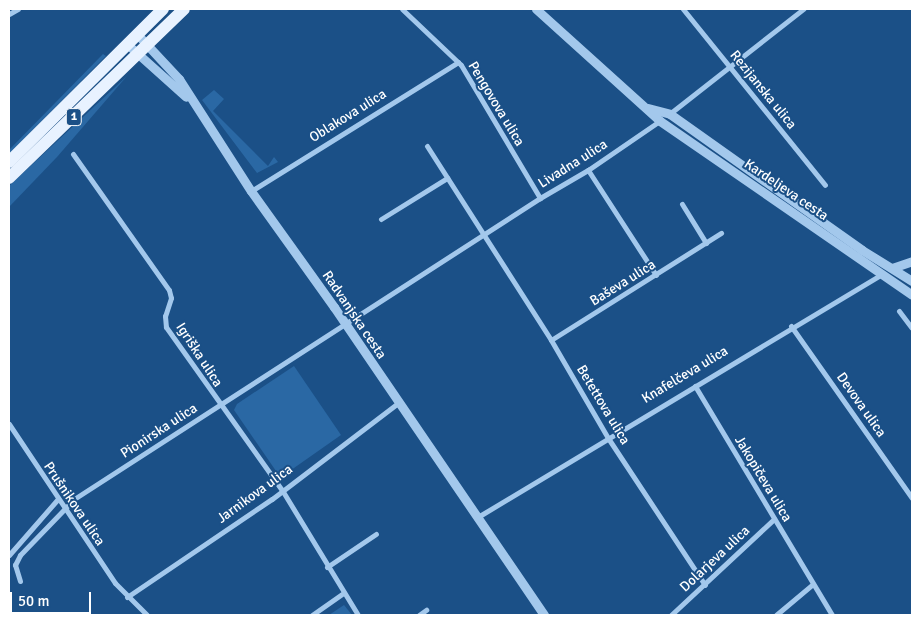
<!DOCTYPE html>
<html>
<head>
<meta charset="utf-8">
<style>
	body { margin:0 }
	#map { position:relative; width:921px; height:624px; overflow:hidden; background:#1b5087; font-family:Signika,sans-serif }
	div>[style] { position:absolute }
	.green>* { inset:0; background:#2a68a4 }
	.minor>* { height:5px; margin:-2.5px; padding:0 2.5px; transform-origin:2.5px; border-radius:2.5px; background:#a3c8ec }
	.tertiary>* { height:9px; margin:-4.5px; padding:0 4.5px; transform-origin:4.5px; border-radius:4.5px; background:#a3c8ec }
	.primary>* { height:12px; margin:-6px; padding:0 6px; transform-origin:6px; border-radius:6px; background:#e8f2ff }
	span { translate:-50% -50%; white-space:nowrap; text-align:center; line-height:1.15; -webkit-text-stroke:4px #1b5087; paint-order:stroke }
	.shield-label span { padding:1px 4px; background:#1b5087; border:1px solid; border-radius:4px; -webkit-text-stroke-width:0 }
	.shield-label { font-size:12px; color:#fff; font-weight:700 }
	.street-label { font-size:14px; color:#fff }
	.frame { position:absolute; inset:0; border:10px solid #fff; pointer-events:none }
	.scale { position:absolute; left:10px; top:592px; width:81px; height:22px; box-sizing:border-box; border:2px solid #fff; border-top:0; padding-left:6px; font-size:15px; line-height:18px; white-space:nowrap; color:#fff; -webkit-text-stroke:4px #1b5087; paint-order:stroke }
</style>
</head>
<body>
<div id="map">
	<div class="green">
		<i style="clip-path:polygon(103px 54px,106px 56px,9px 154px,9px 150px)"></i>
		<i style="clip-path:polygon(127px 76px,57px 157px,9px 207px,9px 186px)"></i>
		<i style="clip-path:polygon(214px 90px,224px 99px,213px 111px,268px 166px,274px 157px,278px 162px,257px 173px,202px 100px)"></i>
		<i style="clip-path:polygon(294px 366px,341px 435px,284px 475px,276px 471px,234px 410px,237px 404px)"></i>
		<i style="clip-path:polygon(344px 605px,352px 615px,329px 615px)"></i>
	</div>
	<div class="minor">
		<i style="left:402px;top:9px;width:81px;rotate:43.5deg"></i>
		<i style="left:461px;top:65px;width:155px;rotate:59.3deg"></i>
		<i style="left:683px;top:9px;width:226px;rotate:51.1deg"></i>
		<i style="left:9px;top:14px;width:10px;rotate:-29deg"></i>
		<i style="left:668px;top:115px;width:172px;rotate:-38.1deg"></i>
		<i style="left:427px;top:146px;width:230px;rotate:57.4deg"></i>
		<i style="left:551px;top:340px;width:113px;rotate:59.8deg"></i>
		<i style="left:608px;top:438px;width:176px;rotate:56.6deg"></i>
		<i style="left:73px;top:154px;width:166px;rotate:54.8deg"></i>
		<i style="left:169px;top:290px;width:8px;rotate:76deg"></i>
		<i style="left:171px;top:298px;width:19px;rotate:108deg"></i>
		<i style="left:165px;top:316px;width:11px;rotate:85deg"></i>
		<i style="left:166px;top:327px;width:200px;rotate:54.6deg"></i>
		<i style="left:282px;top:490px;width:146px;rotate:58.7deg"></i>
		<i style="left:588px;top:170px;width:125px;rotate:57.1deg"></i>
		<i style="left:251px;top:191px;width:244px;rotate:-31.9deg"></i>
		<i style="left:682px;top:204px;width:46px;rotate:58.4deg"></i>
		<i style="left:381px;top:219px;width:78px;rotate:-31.8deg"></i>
		<i style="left:899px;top:311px;width:21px;rotate:53deg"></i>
		<i style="left:791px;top:326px;width:210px;rotate:54.9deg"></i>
		<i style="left:551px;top:340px;width:201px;rotate:-32.2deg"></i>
		<i style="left:695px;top:386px;width:267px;rotate:59.1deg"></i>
		<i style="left:9px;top:424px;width:191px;rotate:56.3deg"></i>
		<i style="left:115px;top:583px;width:45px;rotate:45deg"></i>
		<i style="left:476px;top:518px;width:474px;rotate:-31deg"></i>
		<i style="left:9px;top:555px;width:73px;rotate:-48.9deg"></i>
		<i style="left:327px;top:567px;width:59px;rotate:-34deg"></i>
		<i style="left:20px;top:581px;width:17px;rotate:-107deg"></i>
		<i style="left:15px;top:565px;width:11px;rotate:-63deg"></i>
		<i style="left:20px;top:555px;width:78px;rotate:-46deg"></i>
		<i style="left:74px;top:499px;width:555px;rotate:-32.86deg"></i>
		<i style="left:540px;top:198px;width:56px;rotate:-30.3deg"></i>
		<i style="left:588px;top:170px;width:88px;rotate:-34.4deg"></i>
		<i style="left:127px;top:597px;width:175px;rotate:-34.1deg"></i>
		<i style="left:272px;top:499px;width:158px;rotate:-37.3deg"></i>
		<i style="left:312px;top:615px;width:37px;rotate:-35deg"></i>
		<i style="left:419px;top:615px;width:9px;rotate:-36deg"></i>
		<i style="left:671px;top:615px;width:141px;rotate:-43deg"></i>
		<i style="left:776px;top:615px;width:48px;rotate:-40deg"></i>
	</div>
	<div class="tertiary">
		<i style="left:536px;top:9px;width:167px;rotate:42.1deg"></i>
		<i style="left:660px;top:121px;width:306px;rotate:34.6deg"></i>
		<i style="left:137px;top:34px;width:62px;rotate:47deg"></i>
		<i style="left:179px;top:79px;width:133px;rotate:57.3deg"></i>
		<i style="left:251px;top:191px;width:143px;rotate:54.4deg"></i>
		<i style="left:334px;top:307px;width:373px;rotate:55.7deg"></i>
		<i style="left:127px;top:44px;width:79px;rotate:41.9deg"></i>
		<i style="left:648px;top:108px;width:23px;rotate:15deg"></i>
		<i style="left:670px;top:114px;width:235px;rotate:35.3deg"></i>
		<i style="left:862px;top:250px;width:59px;rotate:31.8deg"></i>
		<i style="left:892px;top:268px;width:21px;rotate:-19deg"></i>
	</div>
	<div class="primary">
		<i style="left:9px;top:162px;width:217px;rotate:-44.8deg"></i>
		<i style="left:9px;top:178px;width:243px;rotate:-44deg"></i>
	</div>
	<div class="shield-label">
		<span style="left:74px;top:117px">1</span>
	</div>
	<div class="street-label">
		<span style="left:763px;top:90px;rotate:51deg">Rezijanska ulica</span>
		<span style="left:496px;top:104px;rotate:59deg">Pengovova ulica</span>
		<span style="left:348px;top:116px;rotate:-32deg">Oblakova ulica</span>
		<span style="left:573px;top:164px;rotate:-32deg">Livadna ulica</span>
		<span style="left:786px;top:190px;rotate:34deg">Kardeljeva cesta</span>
		<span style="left:623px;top:283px;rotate:-32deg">Baševa ulica</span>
		<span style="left:354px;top:315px;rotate:56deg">Radvanjska cesta</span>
		<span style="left:199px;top:355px;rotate:57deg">Igriška ulica</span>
		<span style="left:685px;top:375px;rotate:-31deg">Knafelčeva ulica</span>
		<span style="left:603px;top:405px;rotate:59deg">Betettova ulica</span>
		<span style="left:861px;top:405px;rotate:55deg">Devova ulica</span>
		<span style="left:159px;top:431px;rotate:-33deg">Pionirska ulica</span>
		<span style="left:763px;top:479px;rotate:59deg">Jakopičeva ulica</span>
		<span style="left:255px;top:494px;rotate:-36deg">Jarnikova ulica</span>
		<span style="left:74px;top:504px;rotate:56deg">Prušnikova ulica</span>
		<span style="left:715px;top:559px;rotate:-43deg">Dolarjeva ulica</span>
	</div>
	<div class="frame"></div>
	<div class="scale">50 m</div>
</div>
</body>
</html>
